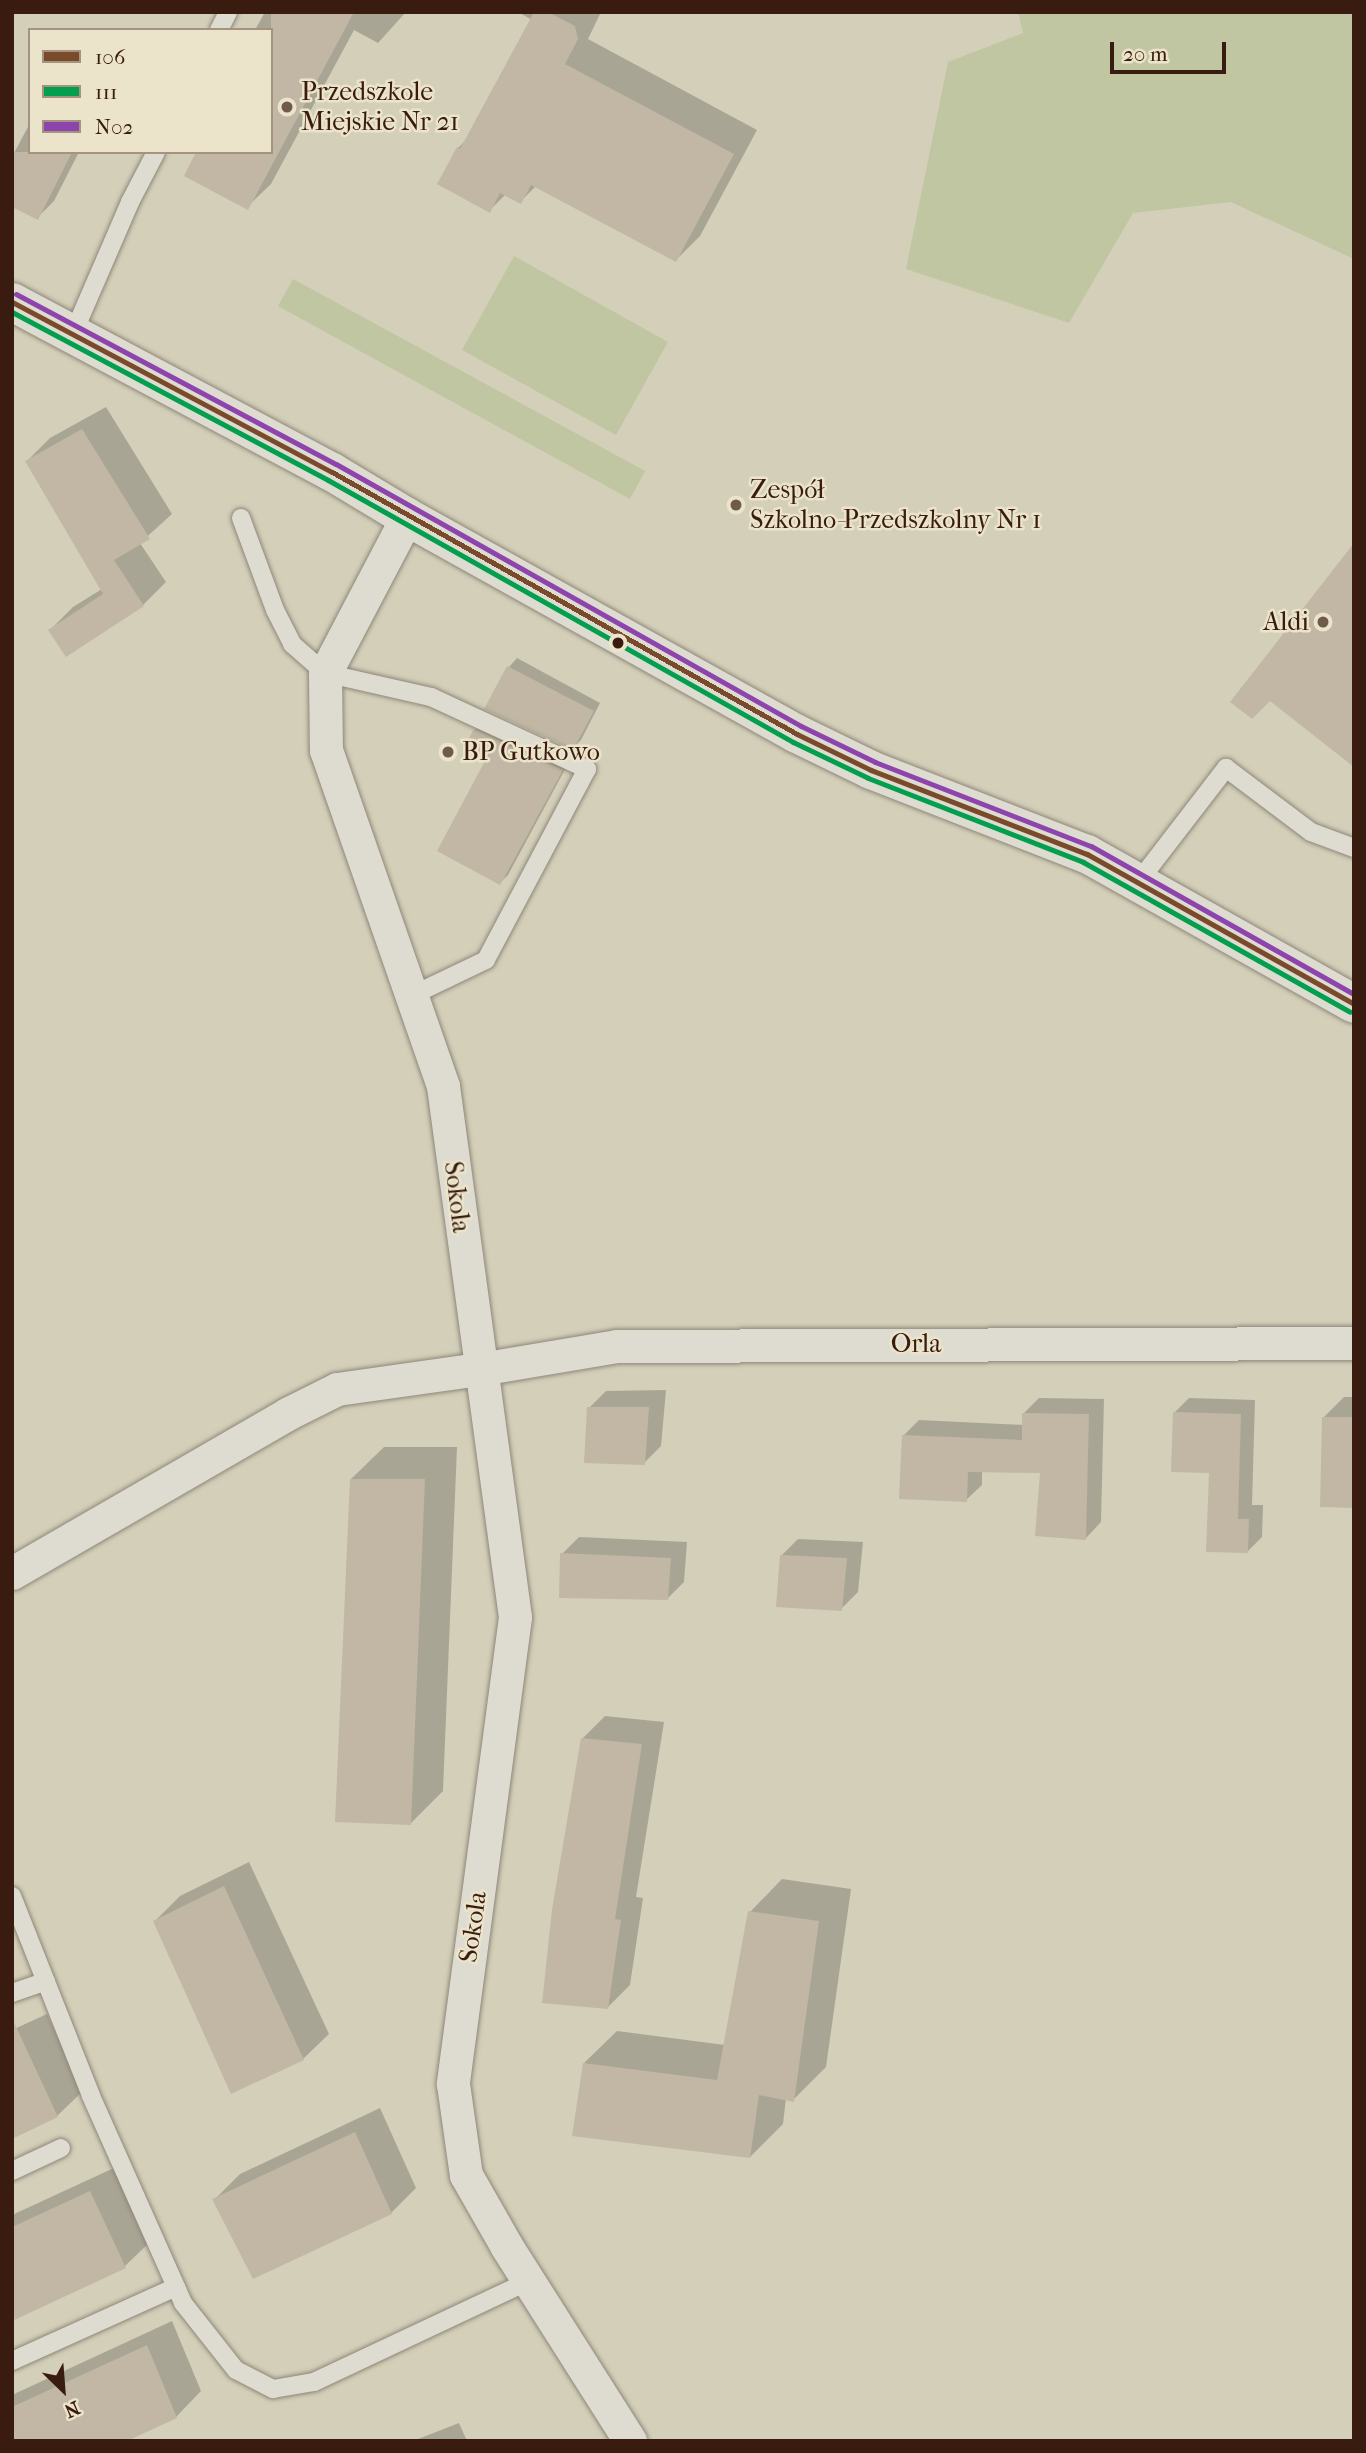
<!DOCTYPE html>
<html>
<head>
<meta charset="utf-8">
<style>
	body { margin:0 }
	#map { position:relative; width:1366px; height:2453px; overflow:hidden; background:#d4cfb9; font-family:"IM FELL French Canon",serif }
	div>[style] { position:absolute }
	.green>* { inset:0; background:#bfc6a1 }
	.shadow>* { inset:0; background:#0003 }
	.building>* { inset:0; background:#c1b7a4 }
	.roads { filter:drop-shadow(0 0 2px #8e8779) drop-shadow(0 0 2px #8e8779) }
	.service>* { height:18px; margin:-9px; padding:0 9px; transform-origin:9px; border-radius:9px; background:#dedcd1 }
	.minor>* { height:33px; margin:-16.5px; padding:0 16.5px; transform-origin:16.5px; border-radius:16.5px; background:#dedcd1 }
	.secondary>* { height:38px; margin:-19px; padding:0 19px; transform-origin:19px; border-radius:19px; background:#dedcd1 }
	.bus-1>* { height:5px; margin:-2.5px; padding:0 2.5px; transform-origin:2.5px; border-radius:2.5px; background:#7a4b2a }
	.bus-2>* { height:5px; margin:-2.5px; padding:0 2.5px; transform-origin:2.5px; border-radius:2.5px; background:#039f4e }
	.bus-3>* { height:5px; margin:-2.5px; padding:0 2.5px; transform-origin:2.5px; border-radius:2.5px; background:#8e44ad }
	.dots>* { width:19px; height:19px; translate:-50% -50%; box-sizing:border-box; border:4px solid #ebe4ca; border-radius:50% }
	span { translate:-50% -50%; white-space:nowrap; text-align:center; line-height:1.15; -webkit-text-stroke:5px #ebe4ca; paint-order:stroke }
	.poi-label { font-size:26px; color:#391c0f }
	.left { translate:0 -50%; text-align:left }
	.right { translate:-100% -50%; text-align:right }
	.street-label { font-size:26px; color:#391c0f }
	.frame { position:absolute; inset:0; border:14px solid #391c0f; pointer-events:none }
	.legend { position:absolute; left:28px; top:28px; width:245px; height:126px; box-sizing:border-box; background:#ebe4ca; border:2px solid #a4947f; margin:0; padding:9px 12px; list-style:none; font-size:21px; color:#391c0f }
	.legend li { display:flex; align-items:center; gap:14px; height:35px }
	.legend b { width:35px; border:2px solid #a4947f }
	.north { position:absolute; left:28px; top:2355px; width:70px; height:70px; -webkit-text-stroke:5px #ebe4ca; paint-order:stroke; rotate:155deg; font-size:19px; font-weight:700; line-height:28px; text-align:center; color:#391c0f }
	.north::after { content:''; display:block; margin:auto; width:24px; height:32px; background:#391c0f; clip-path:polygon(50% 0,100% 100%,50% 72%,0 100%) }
	.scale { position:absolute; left:1110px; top:42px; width:116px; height:32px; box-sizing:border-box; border:4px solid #391c0f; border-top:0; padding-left:9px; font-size:21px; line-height:24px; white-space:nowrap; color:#391c0f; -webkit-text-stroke:5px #ebe4ca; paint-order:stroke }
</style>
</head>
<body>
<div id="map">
	<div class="green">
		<i style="clip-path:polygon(1018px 12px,1354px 12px,1354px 259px,1231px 202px,1133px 213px,1069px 323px,906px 269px,948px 62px,1023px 33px)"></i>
		<i style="clip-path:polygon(514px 256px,668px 342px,616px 435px,462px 350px)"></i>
		<i style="clip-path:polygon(293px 279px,645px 471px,630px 499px,278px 306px)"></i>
	</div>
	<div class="shadow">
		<i style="clip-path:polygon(265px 12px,406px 12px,378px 43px,354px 30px,271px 184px,247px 207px,271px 152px,271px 30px,255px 30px)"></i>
		<i style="clip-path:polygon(518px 12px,601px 12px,588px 39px,757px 130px,700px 236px,676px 260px,536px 186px,520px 202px,506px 194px,489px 211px,458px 148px,467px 139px,532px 20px)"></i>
		<i style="clip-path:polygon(30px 123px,30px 152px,79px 152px,54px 201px,37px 218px,12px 157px)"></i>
		<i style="clip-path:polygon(106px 407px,172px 514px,140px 543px,166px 582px,143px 605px,50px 630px,73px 607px,102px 589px,27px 461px,50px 438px)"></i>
		<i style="clip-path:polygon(517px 658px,600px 703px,581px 740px,573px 748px,487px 708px,509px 667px)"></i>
		<i style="clip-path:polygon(483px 722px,569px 762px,508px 875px,500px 883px,488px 758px,475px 730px)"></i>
		<i style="clip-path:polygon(666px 1390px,661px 1446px,644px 1463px,589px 1408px,606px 1391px)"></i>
		<i style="clip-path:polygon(1344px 1397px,1354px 1397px,1354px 1506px,1323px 1418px)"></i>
		<i style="clip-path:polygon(1039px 1398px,1104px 1399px,1101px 1522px,1086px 1538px,1041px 1471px,982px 1470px,982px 1485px,966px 1500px,904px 1435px,919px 1420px,1024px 1425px,1024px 1413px)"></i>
		<i style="clip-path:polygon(1189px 1398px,1255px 1400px,1252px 1505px,1263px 1505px,1262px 1537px,1247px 1552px,1211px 1471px,1174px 1413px)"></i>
		<i style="clip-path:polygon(384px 1447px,457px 1447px,443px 1791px,410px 1824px,351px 1479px)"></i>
		<i style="clip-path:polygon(579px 1537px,687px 1542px,684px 1582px,667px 1599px,562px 1554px)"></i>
		<i style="clip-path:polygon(798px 1539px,863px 1542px,858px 1592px,841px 1609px,781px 1556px)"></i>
		<i style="clip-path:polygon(605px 1716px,664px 1722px,636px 1897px,643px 1898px,630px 1985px,608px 2007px,582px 1739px)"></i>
		<i style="clip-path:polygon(249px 1862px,329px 2034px,303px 2059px,155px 1921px,180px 1896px)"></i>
		<i style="clip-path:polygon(782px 1879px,851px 1889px,826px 2067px,793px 2100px,786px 2098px,783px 2124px,750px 2157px,584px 2063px,617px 2031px,725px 2045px,750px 1912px)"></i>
		<i style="clip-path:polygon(47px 2014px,83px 2091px,57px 2116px,12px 2030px)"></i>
		<i style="clip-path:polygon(380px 2108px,416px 2188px,391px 2213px,214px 2200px,240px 2174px)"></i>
		<i style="clip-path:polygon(116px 2167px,151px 2241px,125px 2266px,12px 2319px,12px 2215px)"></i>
		<i style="clip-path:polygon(172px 2321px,201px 2391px,176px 2417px,12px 2441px,12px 2395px)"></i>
		<i style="clip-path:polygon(459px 2423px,467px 2441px,413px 2441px)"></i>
	</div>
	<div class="building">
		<i style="clip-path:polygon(271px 12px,354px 12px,248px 210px,184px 176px,196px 152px,271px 152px)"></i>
		<i style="clip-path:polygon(534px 12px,548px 12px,575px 26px,578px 39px,565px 64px,734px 154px,676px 262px,531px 185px,521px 204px,500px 193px,490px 213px,437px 184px,457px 147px,460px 149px)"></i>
		<i style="clip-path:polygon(12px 152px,72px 152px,38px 220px,12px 207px)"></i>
		<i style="clip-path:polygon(82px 429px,150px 539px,114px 560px,144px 606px,66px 657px,48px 630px,103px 594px,25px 461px)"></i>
		<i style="clip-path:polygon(1354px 543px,1354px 767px,1270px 701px,1252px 719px,1230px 702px)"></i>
		<i style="clip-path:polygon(507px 666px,594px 711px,573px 750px,484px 709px)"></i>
		<i style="clip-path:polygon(474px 729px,563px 770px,500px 885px,437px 851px,486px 759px,464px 748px)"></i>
		<i style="clip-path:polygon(587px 1407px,649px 1407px,645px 1465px,584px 1463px)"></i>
		<i style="clip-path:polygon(1173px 1412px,1241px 1414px,1238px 1519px,1249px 1519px,1248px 1553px,1206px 1552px,1209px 1473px,1171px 1472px)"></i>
		<i style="clip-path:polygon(1022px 1413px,1089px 1414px,1086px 1540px,1035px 1536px,1040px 1473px,968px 1472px,967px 1502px,899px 1499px,902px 1435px,1022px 1440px)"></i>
		<i style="clip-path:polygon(1322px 1417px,1354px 1417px,1354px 1508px,1320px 1507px)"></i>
		<i style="clip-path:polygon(350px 1479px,425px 1479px,411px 1825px,335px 1822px)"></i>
		<i style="clip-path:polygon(560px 1553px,671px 1558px,668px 1600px,559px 1598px)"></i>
		<i style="clip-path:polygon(780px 1555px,847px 1558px,842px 1611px,776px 1607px)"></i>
		<i style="clip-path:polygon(581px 1738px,642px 1744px,615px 1919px,621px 1920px,608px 2009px,542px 2003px,552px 1910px)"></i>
		<i style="clip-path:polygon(224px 1886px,304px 2060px,231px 2094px,153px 1921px)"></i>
		<i style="clip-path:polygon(748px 1911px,819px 1921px,794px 2102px,759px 2095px,750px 2158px,572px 2136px,583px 2063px,717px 2080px)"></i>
		<i style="clip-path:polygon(12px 2018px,58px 2117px,12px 2139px)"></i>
		<i style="clip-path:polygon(355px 2132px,392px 2214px,253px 2279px,212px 2199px)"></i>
		<i style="clip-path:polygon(90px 2191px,126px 2268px,12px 2321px,12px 2227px)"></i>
		<i style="clip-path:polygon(147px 2345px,177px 2418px,127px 2441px,12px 2441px,12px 2407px)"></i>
	</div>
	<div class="roads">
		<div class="service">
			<i style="left:219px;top:30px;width:20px;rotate:-63deg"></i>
			<i style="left:73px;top:334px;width:144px;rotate:-66.6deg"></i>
			<i style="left:130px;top:202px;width:56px;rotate:-62.5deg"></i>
			<i style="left:241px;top:518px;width:98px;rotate:69.7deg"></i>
			<i style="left:275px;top:610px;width:38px;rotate:63deg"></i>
			<i style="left:292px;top:644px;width:44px;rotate:41.3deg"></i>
			<i style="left:325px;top:673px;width:109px;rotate:12.8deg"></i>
			<i style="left:431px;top:697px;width:172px;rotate:24.8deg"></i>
			<i style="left:587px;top:769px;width:216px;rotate:117.9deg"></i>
			<i style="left:486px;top:960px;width:83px;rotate:154.4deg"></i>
			<i style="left:1139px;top:881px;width:143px;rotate:-52.4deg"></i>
			<i style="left:1226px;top:768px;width:106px;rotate:37deg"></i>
			<i style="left:1311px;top:832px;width:46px;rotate:20.4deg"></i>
			<i style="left:12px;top:1896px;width:215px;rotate:68.4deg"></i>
			<i style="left:91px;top:2096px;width:227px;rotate:66deg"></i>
			<i style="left:183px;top:2303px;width:85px;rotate:51.7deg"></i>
			<i style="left:236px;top:2370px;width:42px;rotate:27.2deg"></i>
			<i style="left:273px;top:2389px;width:42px;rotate:-9.7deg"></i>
			<i style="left:314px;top:2382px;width:238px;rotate:-25.2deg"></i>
			<i style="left:12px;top:1993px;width:36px;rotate:-19deg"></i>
			<i style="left:12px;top:2171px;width:54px;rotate:-25.1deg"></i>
			<i style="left:12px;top:2361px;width:180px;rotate:-24.3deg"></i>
		</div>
		<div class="minor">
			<i style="left:407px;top:517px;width:176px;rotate:117.7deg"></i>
			<i style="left:325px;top:673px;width:77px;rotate:89.3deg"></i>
			<i style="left:326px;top:750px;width:356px;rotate:70.8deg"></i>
			<i style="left:443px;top:1086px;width:536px;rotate:82.28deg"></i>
			<i style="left:515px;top:1617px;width:471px;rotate:97.6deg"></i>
			<i style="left:453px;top:2084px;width:92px;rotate:81.9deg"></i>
			<i style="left:466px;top:2175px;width:83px;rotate:60.3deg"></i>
			<i style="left:507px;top:2247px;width:230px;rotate:57.6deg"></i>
			<i style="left:12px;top:1573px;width:318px;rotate:-30deg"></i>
			<i style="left:287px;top:1414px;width:56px;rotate:-26.6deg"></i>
			<i style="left:337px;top:1389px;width:144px;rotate:-8deg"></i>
			<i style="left:480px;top:1369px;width:139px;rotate:-9.5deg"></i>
			<i style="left:617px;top:1346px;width:737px;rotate:-0.23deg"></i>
		</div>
		<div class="secondary">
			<i style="left:12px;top:302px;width:362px;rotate:28deg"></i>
			<i style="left:332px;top:472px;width:87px;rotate:31deg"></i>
			<i style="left:407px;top:517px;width:446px;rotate:29.1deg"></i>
			<i style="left:797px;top:734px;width:82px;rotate:25.9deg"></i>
			<i style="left:871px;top:770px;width:232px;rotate:21.3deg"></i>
			<i style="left:1087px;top:854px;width:306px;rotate:29.3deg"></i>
		</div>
	</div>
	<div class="bus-1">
		<i style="left:12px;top:302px;width:362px;rotate:28deg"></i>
		<i style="left:332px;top:472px;width:534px;rotate:29.4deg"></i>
		<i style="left:797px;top:734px;width:82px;rotate:25.9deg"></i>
		<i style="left:871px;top:770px;width:232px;rotate:21.3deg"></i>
		<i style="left:1087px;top:854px;width:306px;rotate:29.3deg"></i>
	</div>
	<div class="bus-2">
		<i style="left:12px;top:312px;width:358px;rotate:28deg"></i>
		<i style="left:328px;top:480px;width:534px;rotate:29.4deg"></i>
		<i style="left:793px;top:742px;width:83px;rotate:25.6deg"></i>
		<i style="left:868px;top:778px;width:231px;rotate:21.3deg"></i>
		<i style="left:1083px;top:862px;width:306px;rotate:29.3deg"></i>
	</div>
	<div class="bus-3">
		<i style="left:16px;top:294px;width:362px;rotate:28deg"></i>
		<i style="left:336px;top:464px;width:534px;rotate:29.4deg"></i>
		<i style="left:801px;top:726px;width:82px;rotate:25.9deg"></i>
		<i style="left:875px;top:762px;width:232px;rotate:21.3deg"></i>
		<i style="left:1091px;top:846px;width:302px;rotate:29.4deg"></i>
	</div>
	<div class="dots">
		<i style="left:287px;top:107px;background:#6f5b4a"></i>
		<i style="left:736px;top:505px;background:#6f5b4a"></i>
		<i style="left:1323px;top:622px;background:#6f5b4a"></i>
		<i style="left:618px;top:643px;background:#391c0f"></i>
		<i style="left:448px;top:752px;background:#6f5b4a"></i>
	</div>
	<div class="poi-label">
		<span class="left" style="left:301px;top:107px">Przedszkole<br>Miejskie Nr 21</span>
		<span class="left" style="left:750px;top:505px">Zespół<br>Szkolno-Przedszkolny Nr 1</span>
		<span class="right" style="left:1309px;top:622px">Aldi</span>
		<span class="left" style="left:462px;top:752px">BP Gutkowo</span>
	</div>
	<div class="street-label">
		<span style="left:457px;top:1197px;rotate:83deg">Sokola</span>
		<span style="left:916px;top:1344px">Orla</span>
		<span style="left:473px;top:1927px;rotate:-82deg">Sokola</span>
	</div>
	<div class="frame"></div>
	<ul class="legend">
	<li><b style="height:9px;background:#7a4b2a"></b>106</li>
	<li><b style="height:9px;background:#039f4e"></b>111</li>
	<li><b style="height:9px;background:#8e44ad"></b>N02</li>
	</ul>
	<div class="north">N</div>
	<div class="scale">20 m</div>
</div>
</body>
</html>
